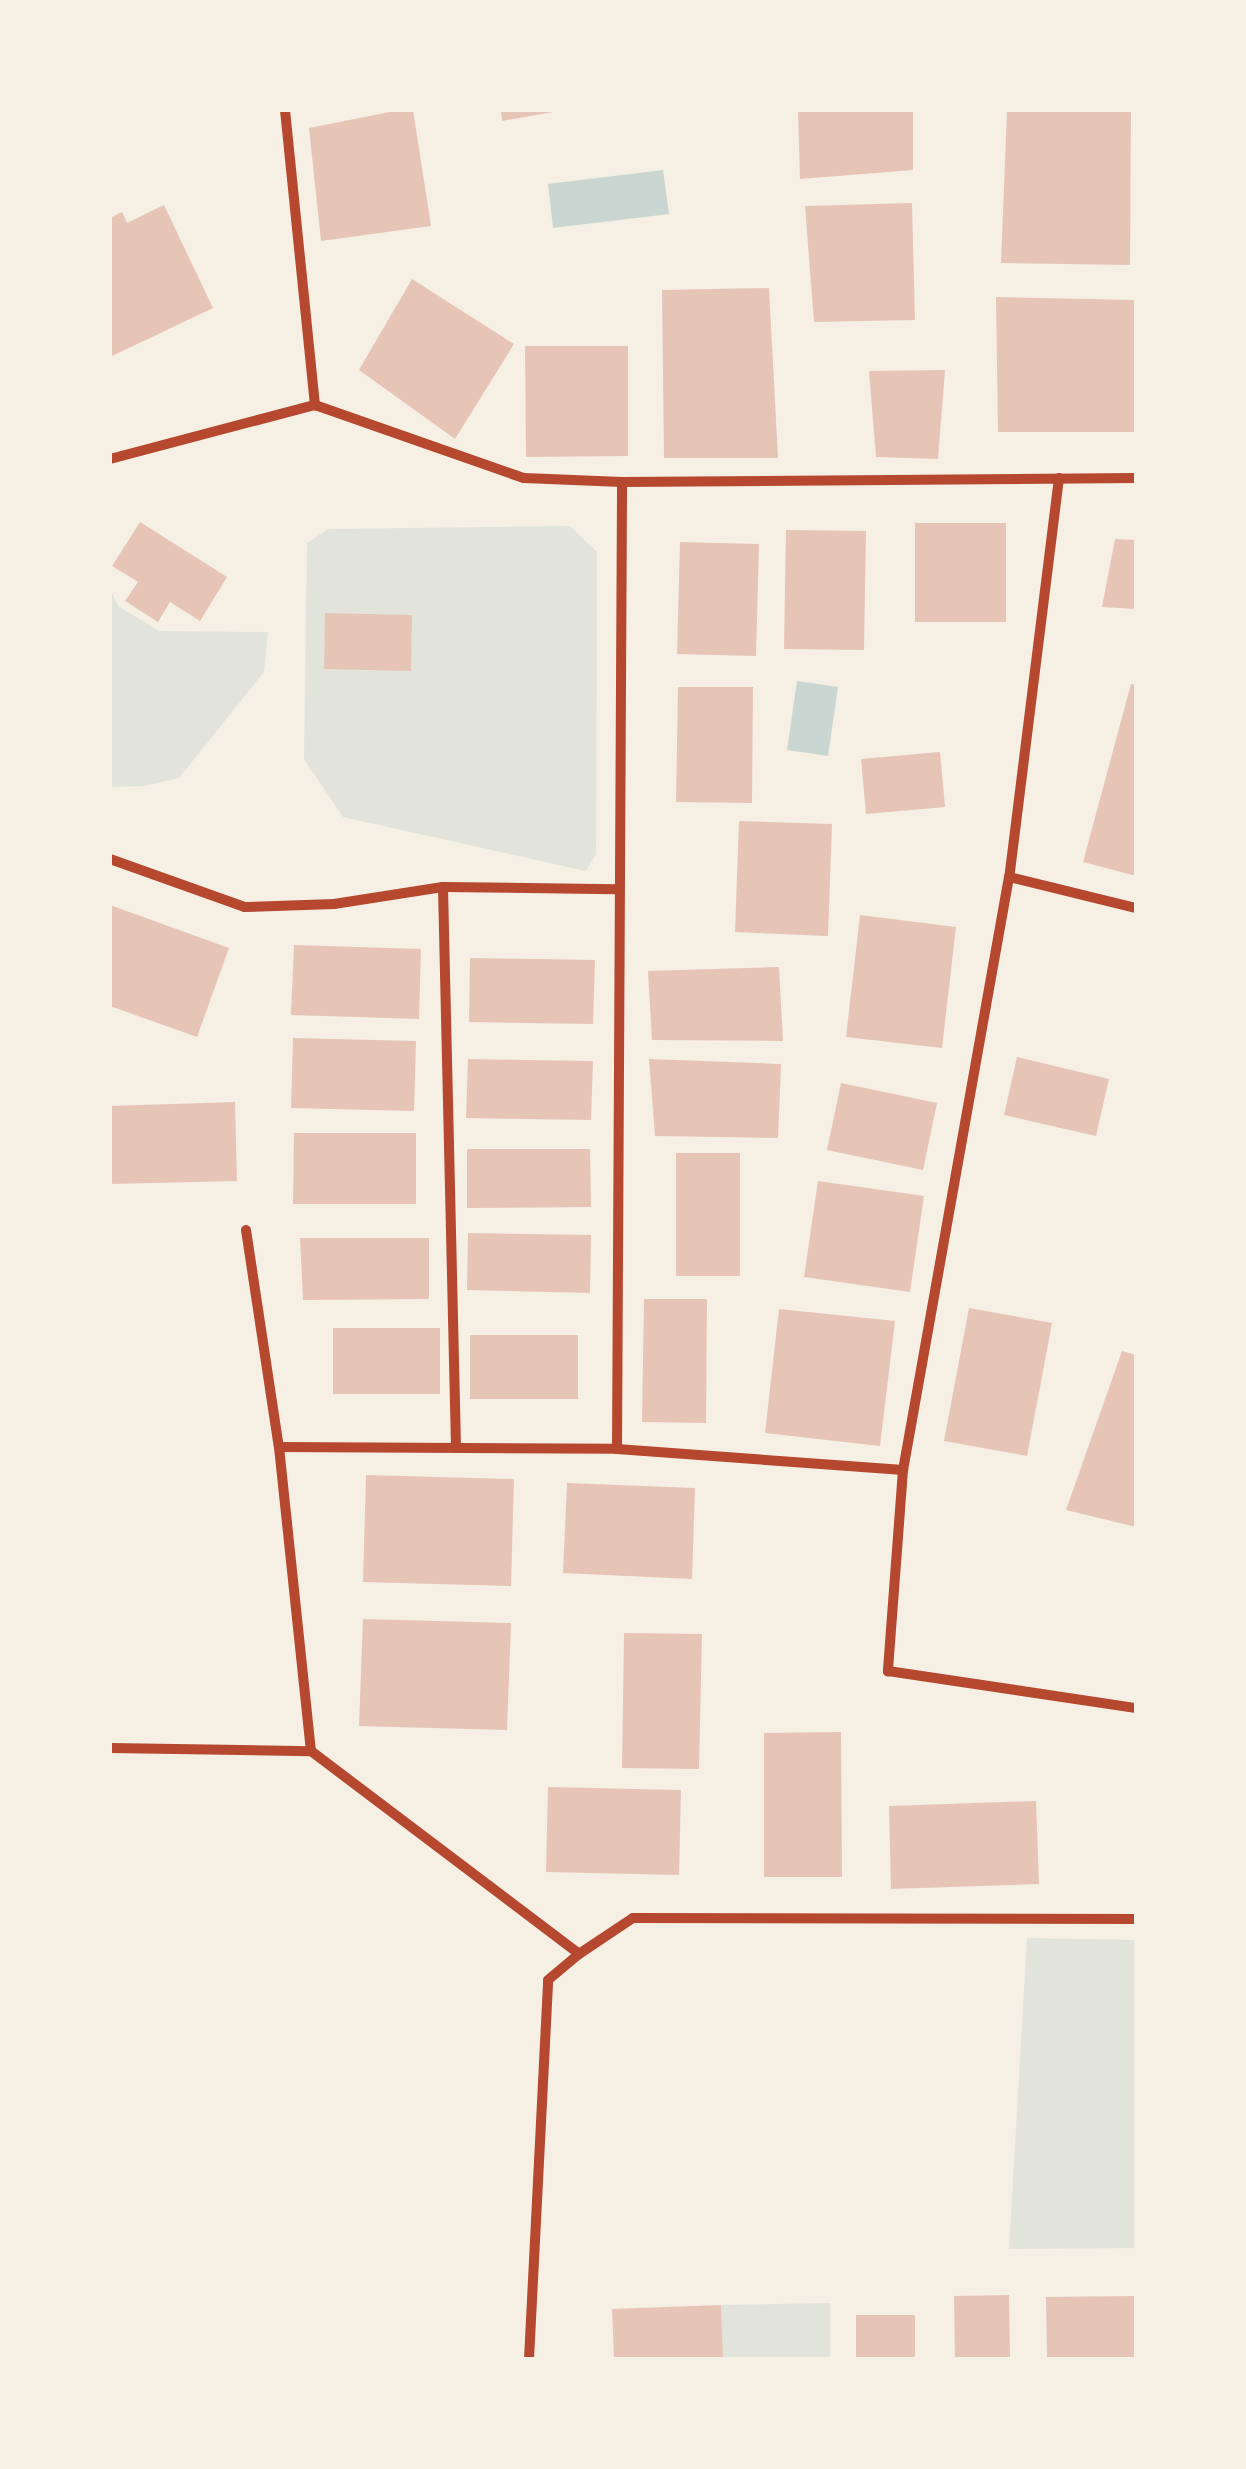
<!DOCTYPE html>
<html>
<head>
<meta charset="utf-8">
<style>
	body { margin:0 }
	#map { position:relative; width:1246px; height:2469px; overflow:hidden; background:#f6efe4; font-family:"Fira Sans Condensed",sans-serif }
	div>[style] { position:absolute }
	.green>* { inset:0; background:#e2e4dc }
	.water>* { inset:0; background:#c9d6d2 }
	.building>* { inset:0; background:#e6c5b7 }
	.minor>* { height:10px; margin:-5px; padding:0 5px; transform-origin:5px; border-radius:5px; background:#b5482f }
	span { translate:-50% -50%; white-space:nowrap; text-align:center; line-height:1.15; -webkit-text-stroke:9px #f6efe4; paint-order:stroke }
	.frame { position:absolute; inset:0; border:112px solid #f6efe4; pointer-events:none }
</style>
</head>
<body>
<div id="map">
	<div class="green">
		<i style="clip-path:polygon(570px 526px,597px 552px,596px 854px,586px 871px,343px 817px,304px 759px,307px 543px,328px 529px)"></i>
		<i style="clip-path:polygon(110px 588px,118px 606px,159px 631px,268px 632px,264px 672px,179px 778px,144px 786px,110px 787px)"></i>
		<i style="clip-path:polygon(1027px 1938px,1136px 1940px,1136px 2248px,1009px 2249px)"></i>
		<i style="clip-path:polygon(830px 2303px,830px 2359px,722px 2359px,721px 2305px)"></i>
	</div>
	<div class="water">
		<i style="clip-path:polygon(663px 170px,669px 214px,553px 228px,548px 184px)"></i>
		<i style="clip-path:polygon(797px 681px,838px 687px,828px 756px,787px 750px)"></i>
	</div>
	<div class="building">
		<i style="clip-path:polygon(400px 110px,413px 110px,431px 226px,321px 241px,309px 128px)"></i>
		<i style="clip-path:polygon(501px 110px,553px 110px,553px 112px,502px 121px)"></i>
		<i style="clip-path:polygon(798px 110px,913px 110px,913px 170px,800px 179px)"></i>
		<i style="clip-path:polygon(1007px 110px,1131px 110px,1130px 265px,1001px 263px)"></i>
		<i style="clip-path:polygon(912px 203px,915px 320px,814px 322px,805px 206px)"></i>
		<i style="clip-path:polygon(164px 205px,213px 308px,110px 357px,110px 218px,122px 212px,127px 223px)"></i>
		<i style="clip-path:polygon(412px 279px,514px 344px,455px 439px,359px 370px)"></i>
		<i style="clip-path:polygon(769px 288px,778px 458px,664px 458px,662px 290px)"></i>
		<i style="clip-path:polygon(996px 297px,1136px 300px,1136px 432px,998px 432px)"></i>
		<i style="clip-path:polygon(525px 346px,628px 346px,628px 456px,526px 457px)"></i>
		<i style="clip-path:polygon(945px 370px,938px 459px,876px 457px,869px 371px)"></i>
		<i style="clip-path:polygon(140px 522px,227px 577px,200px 621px,170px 602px,158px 622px,125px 601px,138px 582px,112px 566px)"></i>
		<i style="clip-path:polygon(915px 523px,1006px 523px,1006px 622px,915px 622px)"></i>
		<i style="clip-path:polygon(786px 530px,866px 531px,864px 650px,784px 649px)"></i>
		<i style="clip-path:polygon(1115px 539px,1136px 540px,1136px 609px,1102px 607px)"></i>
		<i style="clip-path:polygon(680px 542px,759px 544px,756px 656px,677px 654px)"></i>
		<i style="clip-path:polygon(325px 613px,412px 615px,411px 671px,324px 669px)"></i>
		<i style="clip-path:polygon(1131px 684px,1136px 685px,1136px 876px,1083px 862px)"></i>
		<i style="clip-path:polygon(678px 687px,753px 687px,752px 803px,676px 802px)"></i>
		<i style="clip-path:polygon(940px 752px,945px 807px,866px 814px,861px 759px)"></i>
		<i style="clip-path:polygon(739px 821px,832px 824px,828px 936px,735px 932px)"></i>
		<i style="clip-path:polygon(110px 905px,229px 948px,197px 1037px,110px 1006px)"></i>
		<i style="clip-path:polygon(860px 915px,956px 927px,942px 1048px,846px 1037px)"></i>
		<i style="clip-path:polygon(294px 945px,421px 949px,419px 1019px,291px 1015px)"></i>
		<i style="clip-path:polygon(470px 958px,595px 960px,593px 1024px,469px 1022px)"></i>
		<i style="clip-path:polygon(779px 967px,783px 1041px,652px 1040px,648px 971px)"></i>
		<i style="clip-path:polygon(293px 1038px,416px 1041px,414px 1111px,291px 1108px)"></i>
		<i style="clip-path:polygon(1017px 1057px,1109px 1079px,1096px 1136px,1004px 1115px)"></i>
		<i style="clip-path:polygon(468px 1059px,593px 1061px,591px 1120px,466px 1118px)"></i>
		<i style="clip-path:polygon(649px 1059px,781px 1064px,778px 1138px,655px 1136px)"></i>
		<i style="clip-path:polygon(841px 1083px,937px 1103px,923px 1170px,827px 1150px)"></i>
		<i style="clip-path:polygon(235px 1102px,237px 1181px,110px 1184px,110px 1106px)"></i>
		<i style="clip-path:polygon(294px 1133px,416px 1133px,416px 1204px,293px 1204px)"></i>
		<i style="clip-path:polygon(467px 1149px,590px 1149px,591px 1207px,467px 1208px)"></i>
		<i style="clip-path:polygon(676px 1153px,740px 1153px,740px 1276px,676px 1276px)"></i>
		<i style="clip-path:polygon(818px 1181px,924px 1196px,910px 1292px,804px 1277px)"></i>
		<i style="clip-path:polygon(468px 1233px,591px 1235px,590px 1293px,467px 1290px)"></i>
		<i style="clip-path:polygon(300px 1238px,429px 1238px,429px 1299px,303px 1300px)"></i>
		<i style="clip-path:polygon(644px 1299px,707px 1299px,706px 1423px,642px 1422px)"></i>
		<i style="clip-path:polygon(969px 1308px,1052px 1323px,1027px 1456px,944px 1441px)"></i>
		<i style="clip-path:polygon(779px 1309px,895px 1321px,880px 1446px,765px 1433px)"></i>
		<i style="clip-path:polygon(333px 1328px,440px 1328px,440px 1394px,333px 1394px)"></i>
		<i style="clip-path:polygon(470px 1335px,578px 1335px,578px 1399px,470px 1399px)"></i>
		<i style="clip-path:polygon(1122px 1351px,1136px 1355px,1136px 1527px,1066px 1510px)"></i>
		<i style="clip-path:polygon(366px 1475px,514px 1479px,511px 1586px,363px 1582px)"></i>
		<i style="clip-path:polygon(567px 1483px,695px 1488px,692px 1579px,563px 1573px)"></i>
		<i style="clip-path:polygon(363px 1619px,511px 1623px,507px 1730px,359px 1726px)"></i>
		<i style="clip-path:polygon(624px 1633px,702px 1634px,699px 1769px,622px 1768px)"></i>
		<i style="clip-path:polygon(841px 1732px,842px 1877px,764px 1877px,764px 1733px)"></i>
		<i style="clip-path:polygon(548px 1787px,681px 1790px,679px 1875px,546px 1872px)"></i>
		<i style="clip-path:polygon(1036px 1801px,1039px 1884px,891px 1889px,889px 1806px)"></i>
		<i style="clip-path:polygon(1009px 2295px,1010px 2359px,955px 2359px,954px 2296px)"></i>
		<i style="clip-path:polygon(1134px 2296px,1135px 2359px,1047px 2359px,1046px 2297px)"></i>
		<i style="clip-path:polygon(721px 2305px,723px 2359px,614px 2359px,612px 2309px)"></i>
		<i style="clip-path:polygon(856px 2315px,915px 2315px,915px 2359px,856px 2359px)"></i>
	</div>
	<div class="minor">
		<i style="left:285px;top:110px;width:297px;rotate:84.2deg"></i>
		<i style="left:315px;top:405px;width:221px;rotate:19.3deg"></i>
		<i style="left:524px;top:478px;width:98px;rotate:2.3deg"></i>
		<i style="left:622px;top:482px;width:514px;rotate:-0.45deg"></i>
		<i style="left:110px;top:459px;width:212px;rotate:-14.8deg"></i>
		<i style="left:1059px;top:478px;width:402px;rotate:97.1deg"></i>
		<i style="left:1009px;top:877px;width:602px;rotate:100.13deg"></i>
		<i style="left:903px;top:1470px;width:202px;rotate:94.3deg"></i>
		<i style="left:888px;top:1671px;width:251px;rotate:8.5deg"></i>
		<i style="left:110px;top:859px;width:143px;rotate:19.6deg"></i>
		<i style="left:245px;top:907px;width:89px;rotate:-1.9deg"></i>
		<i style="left:334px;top:904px;width:110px;rotate:-8.9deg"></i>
		<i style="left:443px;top:887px;width:174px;rotate:0.7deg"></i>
		<i style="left:1009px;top:877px;width:131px;rotate:13.7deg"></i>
		<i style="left:443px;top:887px;width:561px;rotate:88.67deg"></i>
		<i style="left:246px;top:1230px;width:219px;rotate:81.4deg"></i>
		<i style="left:279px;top:1447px;width:306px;rotate:84deg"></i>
		<i style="left:311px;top:1751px;width:336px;rotate:37.1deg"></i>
		<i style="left:279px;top:1447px;width:338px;rotate:0.3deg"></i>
		<i style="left:617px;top:1449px;width:287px;rotate:4.2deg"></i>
		<i style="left:617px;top:1449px;width:967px;rotate:-89.7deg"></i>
		<i style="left:110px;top:1748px;width:201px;rotate:0.9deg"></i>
		<i style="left:529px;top:2359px;width:379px;rotate:-87.1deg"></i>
		<i style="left:548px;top:1980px;width:40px;rotate:-40deg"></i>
		<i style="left:579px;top:1954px;width:65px;rotate:-33.7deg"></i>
		<i style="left:633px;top:1918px;width:503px;rotate:0.11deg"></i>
	</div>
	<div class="frame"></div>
</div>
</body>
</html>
